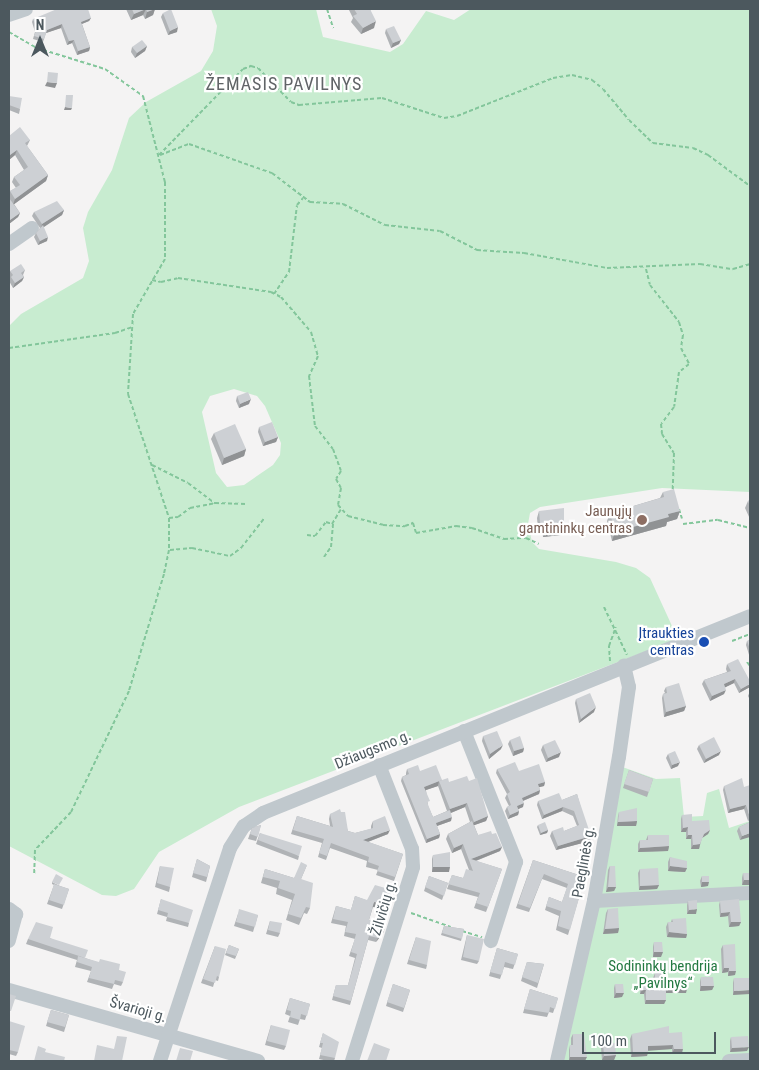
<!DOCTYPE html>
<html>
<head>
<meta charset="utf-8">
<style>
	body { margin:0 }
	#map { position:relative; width:759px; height:1070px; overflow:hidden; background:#f4f3f3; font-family:"Roboto Condensed",sans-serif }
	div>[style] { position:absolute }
	.green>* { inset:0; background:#c8ecd0 }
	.path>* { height:2px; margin-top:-1px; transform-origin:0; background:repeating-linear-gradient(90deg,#83c69b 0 4px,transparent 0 6.5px) }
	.minor>* { height:14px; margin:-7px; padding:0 7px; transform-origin:7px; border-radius:7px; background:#c0c8cd }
	.wall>* { inset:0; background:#b0b3b6 }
	.shaded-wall>* { inset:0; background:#909294 }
	.building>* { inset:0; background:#cdd0d4 }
	.dots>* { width:14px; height:14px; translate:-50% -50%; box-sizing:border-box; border:2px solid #fff; border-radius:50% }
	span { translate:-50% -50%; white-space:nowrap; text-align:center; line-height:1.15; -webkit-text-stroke:4.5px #fff; paint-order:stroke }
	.education-label { font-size:15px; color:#785e54 }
	.right { translate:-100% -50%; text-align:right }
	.transit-label { font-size:15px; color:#164399 }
	.street-label { font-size:15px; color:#4c585e }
	.park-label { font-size:15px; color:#237941 }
	.quarter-label { font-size:18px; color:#606467; letter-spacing:1px }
	.frame { position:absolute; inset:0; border:10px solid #4c585e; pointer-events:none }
	.north { position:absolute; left:15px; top:15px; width:50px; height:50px; -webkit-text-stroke:4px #fff; paint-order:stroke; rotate:0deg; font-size:14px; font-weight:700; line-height:20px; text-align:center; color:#4c585e }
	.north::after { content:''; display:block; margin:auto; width:18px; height:22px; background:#4c585e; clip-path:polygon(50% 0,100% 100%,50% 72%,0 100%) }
	.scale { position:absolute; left:582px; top:1032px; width:134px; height:22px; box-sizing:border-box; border:2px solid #4c585e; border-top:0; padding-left:6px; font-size:15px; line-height:18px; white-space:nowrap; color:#4c585e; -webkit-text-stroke:4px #fff; paint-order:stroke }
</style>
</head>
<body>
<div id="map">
	<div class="green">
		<i style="clip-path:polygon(evenodd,211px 9px,316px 9px,323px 37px,390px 52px,403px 44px,426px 11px,454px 20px,471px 9px,750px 9px,750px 492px,662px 488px,540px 507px,530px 513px,528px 524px,532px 542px,539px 549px,616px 562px,636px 568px,650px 578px,678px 639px,239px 807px,159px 852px,134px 889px,116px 896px,102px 895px,9px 846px,9px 326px,21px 314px,83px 278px,89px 261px,83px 228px,88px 212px,112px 170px,129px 118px,146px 102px,201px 71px,213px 51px,217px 26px,211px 9px,234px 389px,257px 396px,265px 406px,281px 443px,280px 455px,273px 465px,244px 485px,227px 487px,216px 473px,202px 412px,210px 396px,234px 389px)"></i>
		<i style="clip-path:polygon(614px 764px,656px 779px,680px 778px,684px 817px,703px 816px,707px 793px,719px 789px,729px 828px,750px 821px,750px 1061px,554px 1061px,590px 909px)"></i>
	</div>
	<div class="path">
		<i style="left:327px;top:9px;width:20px;rotate:72deg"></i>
		<i style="left:9px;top:32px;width:32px;rotate:30deg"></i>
		<i style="left:37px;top:48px;width:71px;rotate:17.2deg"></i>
		<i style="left:105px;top:69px;width:47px;rotate:35.4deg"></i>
		<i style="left:143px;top:96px;width:89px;rotate:75.7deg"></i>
		<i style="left:165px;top:182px;width:77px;rotate:90deg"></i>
		<i style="left:165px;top:259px;width:64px;rotate:120.2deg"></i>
		<i style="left:133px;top:314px;width:80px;rotate:93.6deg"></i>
		<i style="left:128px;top:394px;width:131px;rotate:71.7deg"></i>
		<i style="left:169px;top:518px;width:32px;rotate:90deg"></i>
		<i style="left:169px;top:550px;width:25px;rotate:102deg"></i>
		<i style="left:164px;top:574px;width:122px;rotate:106.7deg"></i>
		<i style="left:129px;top:691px;width:134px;rotate:115.6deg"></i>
		<i style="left:71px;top:812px;width:52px;rotate:133.5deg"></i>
		<i style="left:35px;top:850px;width:24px;rotate:92deg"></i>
		<i style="left:159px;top:155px;width:120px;rotate:-45.7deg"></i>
		<i style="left:243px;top:69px;width:9px;rotate:-21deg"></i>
		<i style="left:251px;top:66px;width:7px;rotate:16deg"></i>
		<i style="left:258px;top:68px;width:47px;rotate:45.9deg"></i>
		<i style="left:291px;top:102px;width:9px;rotate:21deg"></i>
		<i style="left:299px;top:105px;width:83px;rotate:-4.8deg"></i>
		<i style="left:382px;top:98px;width:65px;rotate:17.9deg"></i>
		<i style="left:444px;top:118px;width:13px;rotate:-9deg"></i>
		<i style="left:457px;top:116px;width:103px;rotate:-21.6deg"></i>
		<i style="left:553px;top:78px;width:19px;rotate:-9deg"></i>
		<i style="left:572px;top:75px;width:21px;rotate:14deg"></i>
		<i style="left:592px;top:80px;width:14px;rotate:39deg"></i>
		<i style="left:603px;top:89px;width:40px;rotate:50deg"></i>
		<i style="left:629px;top:120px;width:33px;rotate:44deg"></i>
		<i style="left:653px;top:143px;width:40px;rotate:7.1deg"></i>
		<i style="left:693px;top:148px;width:17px;rotate:25deg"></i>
		<i style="left:708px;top:155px;width:52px;rotate:36.4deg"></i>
		<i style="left:160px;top:155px;width:31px;rotate:-21deg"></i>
		<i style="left:189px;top:144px;width:88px;rotate:19.3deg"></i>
		<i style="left:272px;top:173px;width:48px;rotate:37.3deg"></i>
		<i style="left:310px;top:202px;width:33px;rotate:3deg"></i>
		<i style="left:343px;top:204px;width:47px;rotate:26.6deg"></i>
		<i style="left:385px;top:225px;width:55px;rotate:6.2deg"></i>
		<i style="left:440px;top:231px;width:42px;rotate:27.2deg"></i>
		<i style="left:477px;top:250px;width:47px;rotate:3.7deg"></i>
		<i style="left:524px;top:253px;width:84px;rotate:10.2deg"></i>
		<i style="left:607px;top:268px;width:93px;rotate:-2.5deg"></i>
		<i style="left:700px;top:264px;width:33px;rotate:9deg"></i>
		<i style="left:733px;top:269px;width:18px;rotate:-16deg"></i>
		<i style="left:646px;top:269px;width:16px;rotate:76deg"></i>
		<i style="left:650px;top:285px;width:47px;rotate:51.9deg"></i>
		<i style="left:679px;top:322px;width:14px;rotate:73deg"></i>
		<i style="left:683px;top:335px;width:13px;rotate:99deg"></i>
		<i style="left:681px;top:348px;width:18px;rotate:63deg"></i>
		<i style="left:689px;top:364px;width:13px;rotate:141deg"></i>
		<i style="left:679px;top:372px;width:35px;rotate:98deg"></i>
		<i style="left:674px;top:407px;width:21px;rotate:127deg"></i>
		<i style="left:661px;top:424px;width:10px;rotate:84deg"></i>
		<i style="left:662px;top:434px;width:22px;rotate:58deg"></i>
		<i style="left:674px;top:453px;width:37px;rotate:92deg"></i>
		<i style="left:152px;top:280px;width:9px;rotate:13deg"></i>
		<i style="left:161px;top:282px;width:17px;rotate:-13deg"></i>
		<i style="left:178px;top:278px;width:94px;rotate:8.6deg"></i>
		<i style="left:271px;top:292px;width:11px;rotate:27deg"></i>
		<i style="left:281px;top:297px;width:46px;rotate:49.4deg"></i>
		<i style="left:311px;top:332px;width:25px;rotate:74deg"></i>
		<i style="left:318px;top:356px;width:22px;rotate:114deg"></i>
		<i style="left:309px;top:376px;width:50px;rotate:83.2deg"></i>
		<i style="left:315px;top:426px;width:29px;rotate:52deg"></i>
		<i style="left:333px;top:449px;width:23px;rotate:70deg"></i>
		<i style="left:341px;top:471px;width:9px;rotate:122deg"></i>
		<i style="left:336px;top:479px;width:10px;rotate:61deg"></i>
		<i style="left:341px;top:488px;width:17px;rotate:100deg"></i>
		<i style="left:338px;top:505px;width:15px;rotate:48deg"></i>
		<i style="left:348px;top:516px;width:36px;rotate:14deg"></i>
		<i style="left:383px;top:525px;width:22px;rotate:3deg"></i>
		<i style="left:405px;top:526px;width:9px;rotate:-21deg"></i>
		<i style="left:413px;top:523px;width:10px;rotate:73deg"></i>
		<i style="left:416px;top:533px;width:41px;rotate:-9.9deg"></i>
		<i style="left:456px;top:526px;width:16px;rotate:7deg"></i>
		<i style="left:472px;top:528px;width:34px;rotate:19deg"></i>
		<i style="left:504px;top:539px;width:22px;rotate:-3deg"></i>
		<i style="left:526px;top:538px;width:14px;rotate:25deg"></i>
		<i style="left:274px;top:294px;width:27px;rotate:-56deg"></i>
		<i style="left:289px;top:272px;width:67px;rotate:-83.2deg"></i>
		<i style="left:297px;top:205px;width:9px;rotate:-49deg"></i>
		<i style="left:9px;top:348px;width:107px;rotate:-8.1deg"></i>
		<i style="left:115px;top:333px;width:18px;rotate:-19deg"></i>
		<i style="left:152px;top:465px;width:40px;rotate:26.6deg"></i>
		<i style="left:188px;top:483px;width:34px;rotate:37deg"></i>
		<i style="left:215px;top:503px;width:31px;rotate:2deg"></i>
		<i style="left:679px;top:509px;width:10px;rotate:73deg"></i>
		<i style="left:169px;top:518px;width:9px;rotate:-6deg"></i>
		<i style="left:178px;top:517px;width:15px;rotate:-37deg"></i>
		<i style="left:190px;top:508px;width:25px;rotate:-11deg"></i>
		<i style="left:683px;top:524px;width:35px;rotate:-7deg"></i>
		<i style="left:718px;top:520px;width:33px;rotate:14deg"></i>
		<i style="left:307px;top:535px;width:8px;rotate:7deg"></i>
		<i style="left:315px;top:536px;width:18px;rotate:-52deg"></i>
		<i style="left:326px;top:522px;width:6px;rotate:18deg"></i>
		<i style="left:332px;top:524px;width:17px;rotate:-59deg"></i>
		<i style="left:170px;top:550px;width:22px;rotate:-5deg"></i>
		<i style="left:192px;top:548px;width:39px;rotate:12deg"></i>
		<i style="left:230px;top:556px;width:14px;rotate:-36deg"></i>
		<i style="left:241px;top:548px;width:37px;rotate:-52deg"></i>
		<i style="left:324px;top:557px;width:12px;rotate:-55deg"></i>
		<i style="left:331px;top:547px;width:25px;rotate:-85deg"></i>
		<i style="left:604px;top:607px;width:53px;rotate:64.4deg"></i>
		<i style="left:732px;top:641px;width:19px;rotate:-21deg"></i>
		<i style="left:610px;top:661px;width:15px;rotate:-94deg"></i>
		<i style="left:609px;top:646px;width:20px;rotate:-70deg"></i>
		<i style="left:747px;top:662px;width:5px;rotate:53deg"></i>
		<i style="left:411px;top:913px;width:42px;rotate:19.3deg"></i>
		<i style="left:462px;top:931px;width:21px;rotate:17deg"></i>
	</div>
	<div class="minor">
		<i style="left:9px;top:15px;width:18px;rotate:-19deg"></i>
		<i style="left:9px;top:244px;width:28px;rotate:-35deg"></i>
		<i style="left:464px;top:731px;width:141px;rotate:68.3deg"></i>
		<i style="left:516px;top:862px;width:83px;rotate:107.6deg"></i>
		<i style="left:594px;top:901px;width:156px;rotate:-2.9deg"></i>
		<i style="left:9px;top:909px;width:9px;rotate:36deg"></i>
		<i style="left:16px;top:914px;width:28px;rotate:105deg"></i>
		<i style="left:9px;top:990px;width:259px;rotate:15.9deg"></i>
		<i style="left:160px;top:1061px;width:224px;rotate:-71.8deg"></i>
		<i style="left:230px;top:848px;width:26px;rotate:-58deg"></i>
		<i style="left:244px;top:826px;width:23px;rotate:-34deg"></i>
		<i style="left:263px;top:813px;width:525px;rotate:-22.02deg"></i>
		<i style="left:352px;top:1061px;width:203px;rotate:-72.5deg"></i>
		<i style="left:413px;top:867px;width:18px;rotate:-93deg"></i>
		<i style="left:412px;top:849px;width:90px;rotate:-111.4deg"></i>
		<i style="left:557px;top:1061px;width:164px;rotate:-77deg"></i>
		<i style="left:594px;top:901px;width:146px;rotate:-80.2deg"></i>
		<i style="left:619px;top:757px;width:71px;rotate:-81.9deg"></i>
		<i style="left:629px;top:687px;width:22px;rotate:-103deg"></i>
		<i style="left:729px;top:1061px;width:21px;rotate:-3deg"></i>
	</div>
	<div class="wall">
		<i style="clip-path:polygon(126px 9px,155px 9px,153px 15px,145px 19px,143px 15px,131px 20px)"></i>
		<i style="clip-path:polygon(349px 9px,370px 9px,374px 28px,361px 34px,351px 22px,353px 18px,349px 10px)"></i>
		<i style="clip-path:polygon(163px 13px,177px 32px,168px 35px,161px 17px)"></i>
		<i style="clip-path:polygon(91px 18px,89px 21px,82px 24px,90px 47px,89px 51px,77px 55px,72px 43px,67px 45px,61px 28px,46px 33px,43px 42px,33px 39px,35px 32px,32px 22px,33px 19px)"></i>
		<i style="clip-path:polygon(386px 29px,401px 40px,399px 44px,391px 48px,385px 33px)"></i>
		<i style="clip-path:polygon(147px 46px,145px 51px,135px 58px,131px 52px,132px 47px)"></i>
		<i style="clip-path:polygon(9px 96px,20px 109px,19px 114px,9px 110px)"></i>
		<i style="clip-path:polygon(9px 136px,30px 140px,27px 146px,48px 175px,46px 181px,14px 204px,20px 213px,18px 217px,9px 224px,9px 195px,10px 191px,16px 188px,12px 182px,14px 177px,24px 170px,15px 155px,9px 160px)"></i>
		<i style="clip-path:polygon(64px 210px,62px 215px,43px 227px,47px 241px,38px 245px,34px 237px,36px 233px,40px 228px,32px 216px,34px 212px)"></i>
		<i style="clip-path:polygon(25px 270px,23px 275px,24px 277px,22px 281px,13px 288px,9px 281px,10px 278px,9px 275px,10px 271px)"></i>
		<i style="clip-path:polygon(237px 396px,249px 404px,239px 408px,236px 401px)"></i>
		<i style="clip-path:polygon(259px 427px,278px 437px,276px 442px,263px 446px,258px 432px)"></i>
		<i style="clip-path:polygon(214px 433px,246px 449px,244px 456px,222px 465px,211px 439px)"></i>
		<i style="clip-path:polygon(663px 492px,680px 511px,677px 519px,667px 522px,666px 526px,612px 541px,607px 521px,610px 513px,660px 498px)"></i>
		<i style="clip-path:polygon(750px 500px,750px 519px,745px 508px,748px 501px)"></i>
		<i style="clip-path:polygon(539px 511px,561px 535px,543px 537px,542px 529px,538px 530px,537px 518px)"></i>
		<i style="clip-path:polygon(750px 640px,750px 658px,746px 645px,747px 641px)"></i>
		<i style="clip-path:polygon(727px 664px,750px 687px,739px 693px,734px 683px,725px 687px,724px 694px,710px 701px,702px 684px,704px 680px,727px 672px,726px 669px)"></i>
		<i style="clip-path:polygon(666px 687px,686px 706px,684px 711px,664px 717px,662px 698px,663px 694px,665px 693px,664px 691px)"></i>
		<i style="clip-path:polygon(750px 691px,750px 700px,748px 696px)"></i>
		<i style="clip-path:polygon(576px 699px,594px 712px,579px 723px,575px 703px)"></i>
		<i style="clip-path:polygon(483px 736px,501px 749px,489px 759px,482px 741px)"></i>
		<i style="clip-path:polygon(510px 740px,524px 748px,523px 752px,513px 756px,508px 744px)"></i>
		<i style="clip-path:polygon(543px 745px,559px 757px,546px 762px,541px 750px)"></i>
		<i style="clip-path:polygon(699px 745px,719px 755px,704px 763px,697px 749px)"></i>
		<i style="clip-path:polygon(668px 754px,678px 766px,671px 769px,666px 758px)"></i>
		<i style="clip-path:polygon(evenodd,407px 769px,420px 771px,442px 780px,449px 782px,469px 781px,488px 816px,486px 821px,474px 825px,478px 835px,492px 834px,502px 847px,500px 851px,476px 861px,502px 869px,486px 912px,474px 908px,478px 897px,447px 889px,452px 875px,463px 878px,469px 870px,461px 849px,452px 853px,446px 839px,448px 834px,470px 822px,465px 807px,451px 813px,451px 821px,437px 826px,440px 834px,439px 838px,426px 843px,401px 781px,402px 777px,406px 775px,406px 773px,407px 769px,438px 786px,447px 811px,433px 817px,428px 806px,426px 790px,438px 786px)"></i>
		<i style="clip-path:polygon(497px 769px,519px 771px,545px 782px,544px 786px,539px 787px,540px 790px,539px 794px,523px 801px,523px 807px,518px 809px,519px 811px,518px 815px,508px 819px,505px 811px,507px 807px,509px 806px,505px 798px,507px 794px,496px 773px)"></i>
		<i style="clip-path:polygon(629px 770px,653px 779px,647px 797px,623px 788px)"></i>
		<i style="clip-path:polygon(724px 786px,744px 787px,750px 820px,748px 821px,744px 809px,728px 813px,723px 790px)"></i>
		<i style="clip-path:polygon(577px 794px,590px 841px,556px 850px,550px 836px,552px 831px,564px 831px,577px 826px,573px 816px,562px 811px,542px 819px,537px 805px,538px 801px,562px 800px)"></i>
		<i style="clip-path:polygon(341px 812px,348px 831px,355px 833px,371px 829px,371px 826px,373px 821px,388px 834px,368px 842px,403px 854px,394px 881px,376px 875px,378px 870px,366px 867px,367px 861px,330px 848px,326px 860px,318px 857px,322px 843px,291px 834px,297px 816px,330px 826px,329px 819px,330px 814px)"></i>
		<i style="clip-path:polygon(619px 812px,637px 821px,636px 826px,617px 826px,618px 816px)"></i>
		<i style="clip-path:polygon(682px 815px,692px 821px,710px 830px,708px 834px,702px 838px,699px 849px,691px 849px,691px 839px,686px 839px,686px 832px,681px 832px,681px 819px)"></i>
		<i style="clip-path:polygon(750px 822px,740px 840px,737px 831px,739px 827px)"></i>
		<i style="clip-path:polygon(261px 825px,256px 841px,248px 839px,252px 828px)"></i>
		<i style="clip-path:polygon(538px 825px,548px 830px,547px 833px,540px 835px,537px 827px)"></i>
		<i style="clip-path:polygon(260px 833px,299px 856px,298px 860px,256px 844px)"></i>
		<i style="clip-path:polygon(648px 835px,669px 846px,668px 851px,638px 852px,638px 844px,640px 840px,646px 840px)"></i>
		<i style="clip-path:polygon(433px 855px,449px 872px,432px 872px,432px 859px)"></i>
		<i style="clip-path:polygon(670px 857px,687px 868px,685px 872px,668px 871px,668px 862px)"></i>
		<i style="clip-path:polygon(197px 859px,210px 866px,206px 882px,192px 877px)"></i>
		<i style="clip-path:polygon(533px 860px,585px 877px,568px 935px,556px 930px,559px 916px,545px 910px,549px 897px,562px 902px,567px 888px,542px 879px,529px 912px,516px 908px)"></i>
		<i style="clip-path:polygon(307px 865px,301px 879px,310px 908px,307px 914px,304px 913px,299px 925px,286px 920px,292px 900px,276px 894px,277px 888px,261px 883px,265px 869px,294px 878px)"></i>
		<i style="clip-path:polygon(160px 866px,170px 887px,169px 892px,155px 887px)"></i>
		<i style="clip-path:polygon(610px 866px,616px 887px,614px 891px,606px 892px,608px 870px)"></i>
		<i style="clip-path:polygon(640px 869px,659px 885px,657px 889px,639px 890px,638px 873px)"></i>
		<i style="clip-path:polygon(743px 873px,750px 873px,742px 885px,742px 878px)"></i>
		<i style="clip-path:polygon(429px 876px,448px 883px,442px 900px,424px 891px)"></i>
		<i style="clip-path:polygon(702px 876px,708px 886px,701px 887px,700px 881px)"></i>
		<i style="clip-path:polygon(52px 882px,60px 886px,69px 889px,62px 909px,47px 904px,54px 885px,52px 884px)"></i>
		<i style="clip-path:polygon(355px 896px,387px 908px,373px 907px,369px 920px,381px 927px,385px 928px,383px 933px,376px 942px,368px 940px,350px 1005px,332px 1000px,336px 985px,348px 985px,355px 958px,349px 956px,355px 939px,344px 936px,346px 926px,331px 923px,336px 906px,351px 910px)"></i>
		<i style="clip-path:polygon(161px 899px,189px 923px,188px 927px,166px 921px,167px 917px,157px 914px)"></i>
		<i style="clip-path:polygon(688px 901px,696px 914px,687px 914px,687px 905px)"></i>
		<i style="clip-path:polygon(720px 901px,741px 922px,739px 926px,729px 927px,728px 916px,720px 917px,719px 905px)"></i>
		<i style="clip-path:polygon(608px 909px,619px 928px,618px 933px,603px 934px,606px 913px)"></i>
		<i style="clip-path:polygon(238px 914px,258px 915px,253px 932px,234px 926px)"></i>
		<i style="clip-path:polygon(672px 919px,687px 934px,686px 938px,667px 937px,666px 927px,668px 922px,671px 922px)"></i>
		<i style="clip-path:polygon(270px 921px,280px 933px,278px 937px,266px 934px)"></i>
		<i style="clip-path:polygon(444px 926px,464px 929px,461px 941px,441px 935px)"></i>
		<i style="clip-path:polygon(467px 935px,479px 961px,477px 964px,461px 960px)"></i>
		<i style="clip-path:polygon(416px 937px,427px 965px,426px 969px,407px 964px)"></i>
		<i style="clip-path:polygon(50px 938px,85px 958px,119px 970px,123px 982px,121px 986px,114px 984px,112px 989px,87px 982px,91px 971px,75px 967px,77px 960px,26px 944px,28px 939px)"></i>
		<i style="clip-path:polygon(654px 942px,661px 957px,653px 957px,653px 947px)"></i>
		<i style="clip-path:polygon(229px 945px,239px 949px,235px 959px,225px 955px)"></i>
		<i style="clip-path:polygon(723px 945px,735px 975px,728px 976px,728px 972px,722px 973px,721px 949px)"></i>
		<i style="clip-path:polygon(215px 946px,219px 977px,218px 981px,215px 980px,213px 987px,201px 983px)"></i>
		<i style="clip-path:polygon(497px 948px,518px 954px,513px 969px,504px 967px,500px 979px,489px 976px)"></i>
		<i style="clip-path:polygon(527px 962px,544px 964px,537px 988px,521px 981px)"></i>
		<i style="clip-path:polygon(655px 973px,666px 982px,686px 993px,666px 993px,666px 1000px,664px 1004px,645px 1004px,644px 994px,640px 994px,640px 983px,641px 979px,653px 978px)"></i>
		<i style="clip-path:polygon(701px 977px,714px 986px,712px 990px,700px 991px,700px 982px)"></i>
		<i style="clip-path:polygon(734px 978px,750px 978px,733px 995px,733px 983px)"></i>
		<i style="clip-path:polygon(393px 984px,410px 990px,403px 1012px,386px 1006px)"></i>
		<i style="clip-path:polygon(615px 984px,622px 997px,614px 998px,614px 988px)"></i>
		<i style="clip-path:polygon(530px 989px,558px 998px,553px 1013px,549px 1012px,547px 1017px,523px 1013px)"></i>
		<i style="clip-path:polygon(290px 998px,310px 1004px,305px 1020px,300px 1019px,298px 1025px,288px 1022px,290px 1016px,285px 1014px)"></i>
		<i style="clip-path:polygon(51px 1010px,69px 1015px,64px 1032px,46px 1026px)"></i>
		<i style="clip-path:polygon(9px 1021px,18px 1052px,16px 1056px,9px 1054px)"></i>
		<i style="clip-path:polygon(271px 1025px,286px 1046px,284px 1050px,265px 1045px)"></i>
		<i style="clip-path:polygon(323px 1033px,335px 1058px,334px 1061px,328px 1061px,319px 1059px,322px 1048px,319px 1047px)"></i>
		<i style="clip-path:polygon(669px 1033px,682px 1053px,672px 1054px,672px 1049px,648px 1050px,647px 1056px,631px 1057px,630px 1039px,632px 1034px)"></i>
		<i style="clip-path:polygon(573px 1034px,585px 1061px,569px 1061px,569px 1050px,570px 1045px,571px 1045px,571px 1038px)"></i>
		<i style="clip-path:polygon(731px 1037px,747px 1051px,730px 1052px,730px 1041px)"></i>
		<i style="clip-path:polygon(603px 1043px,616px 1055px,614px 1060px,602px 1060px,601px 1048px)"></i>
	</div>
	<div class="shaded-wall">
		<i style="clip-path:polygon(146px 9px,143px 15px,131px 20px,134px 14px)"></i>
		<i style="clip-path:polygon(155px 9px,153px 15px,145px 19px,147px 12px)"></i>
		<i style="clip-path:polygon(91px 18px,89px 21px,79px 25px,81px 22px)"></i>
		<i style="clip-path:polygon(376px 21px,374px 28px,361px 34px,363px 28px)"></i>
		<i style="clip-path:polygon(62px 24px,61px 28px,46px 33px,47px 30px)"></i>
		<i style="clip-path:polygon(178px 27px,177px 32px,168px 35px,170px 31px)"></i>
		<i style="clip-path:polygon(74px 40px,72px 43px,67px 45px,69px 41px)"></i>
		<i style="clip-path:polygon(401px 40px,399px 44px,391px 48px,393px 43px)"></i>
		<i style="clip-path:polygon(147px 46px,145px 51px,135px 58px,137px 53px)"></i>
		<i style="clip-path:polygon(90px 47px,89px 51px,77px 55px,78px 51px)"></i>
		<i style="clip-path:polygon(47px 82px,57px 83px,55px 88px,45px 86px)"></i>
		<i style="clip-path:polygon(65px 107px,72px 108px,71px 110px,64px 110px)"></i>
		<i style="clip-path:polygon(17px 150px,15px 155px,9px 160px,10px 155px)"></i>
		<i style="clip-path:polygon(48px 175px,46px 181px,13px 205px,15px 199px)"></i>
		<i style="clip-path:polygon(64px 210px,62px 215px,41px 229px,42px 224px)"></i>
		<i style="clip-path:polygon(20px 213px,18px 217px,9px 224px,10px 220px)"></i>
		<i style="clip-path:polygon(48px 237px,47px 241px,38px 245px,40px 241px)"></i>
		<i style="clip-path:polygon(24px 277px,22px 281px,13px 288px,15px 283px)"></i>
		<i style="clip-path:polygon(251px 399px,249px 404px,239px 408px,240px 404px)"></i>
		<i style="clip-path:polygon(278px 437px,276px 442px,263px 446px,265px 442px)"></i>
		<i style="clip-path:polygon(246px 449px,244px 456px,222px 465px,224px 458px)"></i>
		<i style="clip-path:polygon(680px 511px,677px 519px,667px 522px,666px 526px,612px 541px,615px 532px,668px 514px)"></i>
		<i style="clip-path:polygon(540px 523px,544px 523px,542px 529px,538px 530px)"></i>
		<i style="clip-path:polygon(564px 528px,561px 535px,543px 537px,545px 531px)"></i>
		<i style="clip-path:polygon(735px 679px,734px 683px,722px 689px,724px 684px)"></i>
		<i style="clip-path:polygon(750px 684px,750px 687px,739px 693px,741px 689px)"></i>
		<i style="clip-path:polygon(726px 690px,724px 694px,710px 701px,712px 696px)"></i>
		<i style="clip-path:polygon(686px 706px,684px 711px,664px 717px,666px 712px)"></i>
		<i style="clip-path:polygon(596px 707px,594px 712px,579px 723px,581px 719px)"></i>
		<i style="clip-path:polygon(503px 745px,501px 749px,489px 759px,490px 754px)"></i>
		<i style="clip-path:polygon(524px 748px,523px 752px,513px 756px,514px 751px)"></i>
		<i style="clip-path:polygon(721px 751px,719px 755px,704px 763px,706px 759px)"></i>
		<i style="clip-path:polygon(561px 752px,559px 757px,546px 762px,548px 758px)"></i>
		<i style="clip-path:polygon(680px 762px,678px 766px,671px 769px,672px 765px)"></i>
		<i style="clip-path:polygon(439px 781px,438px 786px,423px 791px,424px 787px)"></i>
		<i style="clip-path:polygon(545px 782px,544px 786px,536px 788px,538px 784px)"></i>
		<i style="clip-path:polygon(540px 790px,539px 794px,520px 802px,522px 798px)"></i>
		<i style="clip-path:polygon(467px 803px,465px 807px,448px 814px,450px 809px)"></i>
		<i style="clip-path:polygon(524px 803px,523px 807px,516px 810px,517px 806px)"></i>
		<i style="clip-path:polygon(746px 805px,744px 809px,728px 813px,730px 809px)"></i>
		<i style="clip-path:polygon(563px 807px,562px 811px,542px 819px,544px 815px)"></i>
		<i style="clip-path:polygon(519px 811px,518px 815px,508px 819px,510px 815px)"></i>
		<i style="clip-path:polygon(488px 816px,486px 821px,472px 826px,474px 822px)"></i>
		<i style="clip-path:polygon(452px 817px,451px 821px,434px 827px,436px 823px)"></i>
		<i style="clip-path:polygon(637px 821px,636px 826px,617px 826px,618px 822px)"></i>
		<i style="clip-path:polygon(688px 827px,686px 832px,681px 832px,683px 828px)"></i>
		<i style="clip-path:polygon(390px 830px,388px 834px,362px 844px,363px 840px)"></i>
		<i style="clip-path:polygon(548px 830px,547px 833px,540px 835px,541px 833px)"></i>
		<i style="clip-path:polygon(710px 830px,708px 834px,702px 838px,704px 834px)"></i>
		<i style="clip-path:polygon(750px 833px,750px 837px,740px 840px,742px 836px)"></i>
		<i style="clip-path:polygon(440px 834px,439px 838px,426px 843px,427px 839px)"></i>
		<i style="clip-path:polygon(688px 835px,692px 835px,691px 839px,686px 839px)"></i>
		<i style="clip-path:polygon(591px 836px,590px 841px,556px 850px,558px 846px)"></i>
		<i style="clip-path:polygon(463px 844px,461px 849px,452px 853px,454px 848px)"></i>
		<i style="clip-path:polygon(700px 844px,699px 849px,691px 849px,693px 845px)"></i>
		<i style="clip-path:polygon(669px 846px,668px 851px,638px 852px,640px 848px)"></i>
		<i style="clip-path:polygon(502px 847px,500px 851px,470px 863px,471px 859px)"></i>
		<i style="clip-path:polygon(670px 866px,687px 868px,685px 872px,668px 871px)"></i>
		<i style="clip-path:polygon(433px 867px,450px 867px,449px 872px,432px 872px)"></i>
		<i style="clip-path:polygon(744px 880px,750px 880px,750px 885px,742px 885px)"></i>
		<i style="clip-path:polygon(702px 882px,709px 882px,708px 886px,701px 887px)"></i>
		<i style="clip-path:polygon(659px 885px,657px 889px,639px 890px,640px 886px)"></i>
		<i style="clip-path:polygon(608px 887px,616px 887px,614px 891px,606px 892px)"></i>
		<i style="clip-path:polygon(374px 902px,388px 904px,387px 908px,372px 907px)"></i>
		<i style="clip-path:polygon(697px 909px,696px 914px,687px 914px,689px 910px)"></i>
		<i style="clip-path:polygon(730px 912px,728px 916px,720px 917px,721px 913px)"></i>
		<i style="clip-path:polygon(731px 922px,741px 922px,739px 926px,729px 927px)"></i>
		<i style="clip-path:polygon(385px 928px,383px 933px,376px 942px,378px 938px)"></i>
		<i style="clip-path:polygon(619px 928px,618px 933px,603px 934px,605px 929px)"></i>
		<i style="clip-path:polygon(669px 932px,687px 934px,686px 938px,667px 937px)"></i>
		<i style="clip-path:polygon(654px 952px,663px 952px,661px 957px,653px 957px)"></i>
		<i style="clip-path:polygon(724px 968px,729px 968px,728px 972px,722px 973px)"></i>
		<i style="clip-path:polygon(729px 971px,736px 971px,735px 975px,728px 976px)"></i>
		<i style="clip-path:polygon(701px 986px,714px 986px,712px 990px,700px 991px)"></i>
		<i style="clip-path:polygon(666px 989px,687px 989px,686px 993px,665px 993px)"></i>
		<i style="clip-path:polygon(642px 990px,646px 990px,644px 994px,640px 994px)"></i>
		<i style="clip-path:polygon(750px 990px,750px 994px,733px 995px,734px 991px)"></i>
		<i style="clip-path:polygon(616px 993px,624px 993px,622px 997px,614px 998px)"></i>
		<i style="clip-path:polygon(646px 1000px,666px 1000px,664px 1004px,645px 1004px)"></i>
		<i style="clip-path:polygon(673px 1045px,672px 1049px,646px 1051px,648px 1046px)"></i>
		<i style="clip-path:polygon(749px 1047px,747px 1051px,730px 1052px,732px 1048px)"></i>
		<i style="clip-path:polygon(674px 1049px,683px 1049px,682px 1053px,672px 1054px)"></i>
		<i style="clip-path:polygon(633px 1052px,648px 1052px,647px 1056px,631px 1057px)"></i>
		<i style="clip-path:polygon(616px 1055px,614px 1060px,602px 1060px,604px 1056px)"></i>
		<i style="clip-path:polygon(570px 1057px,587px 1057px,585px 1061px,569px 1061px)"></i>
	</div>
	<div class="building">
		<i style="clip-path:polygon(57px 9px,88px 9px,91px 18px,81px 22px,90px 47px,78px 51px,74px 40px,69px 41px,62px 24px,47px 30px,44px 39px,34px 36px,37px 28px,33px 19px)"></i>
		<i style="clip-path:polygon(132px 9px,146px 9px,134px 14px)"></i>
		<i style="clip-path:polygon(146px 9px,155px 9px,147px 12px)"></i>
		<i style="clip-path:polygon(171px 9px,178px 27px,170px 31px,163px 13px)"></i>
		<i style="clip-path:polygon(354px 9px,370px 9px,376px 21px,363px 28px,353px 16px,357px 14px)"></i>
		<i style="clip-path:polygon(394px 26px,401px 40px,393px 43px,386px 29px)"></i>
		<i style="clip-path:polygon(142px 40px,147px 46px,137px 53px,132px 47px)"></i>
		<i style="clip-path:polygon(48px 72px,58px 73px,57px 83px,47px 82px)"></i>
		<i style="clip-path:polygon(66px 95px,73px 95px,72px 108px,65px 107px)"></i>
		<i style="clip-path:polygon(9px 96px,22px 98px,20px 109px,9px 105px)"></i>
		<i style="clip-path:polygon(20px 127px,30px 140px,25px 143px,48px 175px,15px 199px,10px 191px,20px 185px,14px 177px,28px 167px,17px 150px,10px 155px,9px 153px,9px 136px)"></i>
		<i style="clip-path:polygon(9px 198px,20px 213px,10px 220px,9px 218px)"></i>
		<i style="clip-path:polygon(57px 201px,64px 210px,42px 224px,34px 212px)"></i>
		<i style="clip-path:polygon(43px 225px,48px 237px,40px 241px,36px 233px)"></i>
		<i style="clip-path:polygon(21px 264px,25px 270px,21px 273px,24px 277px,15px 283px,11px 277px,13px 275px,10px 271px)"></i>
		<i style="clip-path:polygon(248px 392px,251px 399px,240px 404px,237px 396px)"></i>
		<i style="clip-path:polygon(272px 422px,278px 437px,265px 442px,259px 427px)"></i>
		<i style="clip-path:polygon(235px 424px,246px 449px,224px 458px,214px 433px)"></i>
		<i style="clip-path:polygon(674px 489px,680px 511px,668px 514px,669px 517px,615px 532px,610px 513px,664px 497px,663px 492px)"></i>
		<i style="clip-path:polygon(750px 500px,750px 507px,748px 501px)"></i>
		<i style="clip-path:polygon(564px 508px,564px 528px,545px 531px,544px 523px,540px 523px,539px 511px)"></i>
		<i style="clip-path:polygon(750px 640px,750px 649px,747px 641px)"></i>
		<i style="clip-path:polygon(738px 659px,750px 681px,750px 684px,741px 689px,735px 679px,724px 684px,726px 690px,712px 696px,704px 680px,731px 671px,727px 664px)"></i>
		<i style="clip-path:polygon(679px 683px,686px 706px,666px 712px,663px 694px,667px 693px,666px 687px)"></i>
		<i style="clip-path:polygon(590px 693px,596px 707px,581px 719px,576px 699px)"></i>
		<i style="clip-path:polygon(497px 731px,503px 745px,490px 754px,483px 736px)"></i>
		<i style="clip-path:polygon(520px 736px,524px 748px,514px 751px,510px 740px)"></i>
		<i style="clip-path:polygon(714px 737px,721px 751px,706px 759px,699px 745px)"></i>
		<i style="clip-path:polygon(555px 740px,561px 752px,548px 758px,543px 745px)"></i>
		<i style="clip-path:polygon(675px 751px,680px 762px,672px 765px,668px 754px)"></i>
		<i style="clip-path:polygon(515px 762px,519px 771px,539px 764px,545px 782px,538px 784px,540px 790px,522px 798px,524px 803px,517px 806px,519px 811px,510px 815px,507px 807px,511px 805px,507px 794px,510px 792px,497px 769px)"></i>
		<i style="clip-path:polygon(418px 765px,420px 771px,436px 765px,442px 780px,424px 787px,430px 801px,427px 802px,433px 817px,450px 810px,452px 817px,436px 823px,440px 834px,427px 839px,402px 777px,409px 774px,407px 769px)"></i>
		<i style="clip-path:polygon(629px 770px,653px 779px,649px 792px,624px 784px)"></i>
		<i style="clip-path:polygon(467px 776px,469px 781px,477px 778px,488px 816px,474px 822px,467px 803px,450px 809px,439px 781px,448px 778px,449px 782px)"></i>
		<i style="clip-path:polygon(742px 778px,744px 787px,750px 785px,750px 817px,746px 805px,730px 809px,724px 786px)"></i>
		<i style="clip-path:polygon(559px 793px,562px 800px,577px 794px,591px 836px,558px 846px,552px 831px,563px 827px,564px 831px,579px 825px,574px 811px,563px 807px,544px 815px,538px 801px)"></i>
		<i style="clip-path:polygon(637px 808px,637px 821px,618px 822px,619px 812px)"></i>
		<i style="clip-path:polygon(340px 809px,341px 812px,345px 812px,348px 831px,355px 833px,373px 828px,373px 821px,385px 816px,390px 830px,363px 840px,403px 854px,395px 877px,377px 871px,379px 866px,368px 862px,369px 857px,331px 843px,327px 856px,319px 853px,324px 839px,293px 830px,297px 816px,333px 827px,330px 814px)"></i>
		<i style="clip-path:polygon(692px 814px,692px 821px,709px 820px,710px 830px,704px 834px,700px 844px,693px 845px,692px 835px,688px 835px,688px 827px,683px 828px,682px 815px)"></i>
		<i style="clip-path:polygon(472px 821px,478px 835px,491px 831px,492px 834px,496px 833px,502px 847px,471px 859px,502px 869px,488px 907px,476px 903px,480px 893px,448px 884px,452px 875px,463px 878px,466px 869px,473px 871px,463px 844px,454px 848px,448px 834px)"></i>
		<i style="clip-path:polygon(545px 822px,548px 830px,541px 833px,538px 825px)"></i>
		<i style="clip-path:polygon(750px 822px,750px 833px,742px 836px,739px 827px)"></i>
		<i style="clip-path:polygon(261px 825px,258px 837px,250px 834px,252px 828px)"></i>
		<i style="clip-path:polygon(260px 833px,302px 846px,299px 856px,258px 840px)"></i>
		<i style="clip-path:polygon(648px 835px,669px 835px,669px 846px,640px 848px,640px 840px,648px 840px)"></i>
		<i style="clip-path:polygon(450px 852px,450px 867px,433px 867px,433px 855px)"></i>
		<i style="clip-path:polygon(670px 857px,687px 861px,687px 868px,670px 866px)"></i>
		<i style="clip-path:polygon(197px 859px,210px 866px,207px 877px,193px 873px)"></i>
		<i style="clip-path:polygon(533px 860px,585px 877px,570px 930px,558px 926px,561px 911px,546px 906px,549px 897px,562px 902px,568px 884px,544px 874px,530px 908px,518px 904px)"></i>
		<i style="clip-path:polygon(301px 862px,307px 865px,301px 879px,313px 883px,310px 908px,306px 907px,301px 918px,288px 914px,295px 894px,278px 888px,280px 881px,263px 877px,265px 869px,294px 878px)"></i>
		<i style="clip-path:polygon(160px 866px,174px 868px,170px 887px,157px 883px)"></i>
		<i style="clip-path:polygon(610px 866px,615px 866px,616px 887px,608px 887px)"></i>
		<i style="clip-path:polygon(658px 868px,659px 885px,640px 886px,640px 869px)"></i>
		<i style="clip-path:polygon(743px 873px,750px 873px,750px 880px,744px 880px)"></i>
		<i style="clip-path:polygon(56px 874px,63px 878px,59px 885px,52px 882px)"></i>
		<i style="clip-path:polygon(429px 876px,448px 883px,444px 896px,425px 887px)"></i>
		<i style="clip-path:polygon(702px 876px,709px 876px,709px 882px,702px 882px)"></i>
		<i style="clip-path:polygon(54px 884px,69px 889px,64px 905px,49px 900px)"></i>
		<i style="clip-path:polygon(375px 885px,392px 890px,388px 904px,374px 902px,369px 920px,382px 924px,381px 927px,385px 928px,378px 938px,369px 936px,351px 1001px,333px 996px,336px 985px,348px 985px,357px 954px,351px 952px,356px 934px,345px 932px,348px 922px,333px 919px,336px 906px,351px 910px,355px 896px,367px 900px)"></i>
		<i style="clip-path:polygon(161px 899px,193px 910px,189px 923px,167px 917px,168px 913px,158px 910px)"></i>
		<i style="clip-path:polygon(739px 899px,741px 922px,731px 922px,730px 912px,721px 913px,720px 901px)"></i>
		<i style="clip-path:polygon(697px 900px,697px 909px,689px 910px,688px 901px)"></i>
		<i style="clip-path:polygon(618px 908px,619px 928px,605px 929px,608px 909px)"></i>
		<i style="clip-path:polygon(239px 909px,258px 915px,255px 927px,236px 922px)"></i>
		<i style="clip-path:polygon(686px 918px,687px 934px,669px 932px,668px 922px,673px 922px,672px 919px)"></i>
		<i style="clip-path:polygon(270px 921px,282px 923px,280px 933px,268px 930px)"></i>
		<i style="clip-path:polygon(36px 922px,53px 927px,50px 938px,88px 950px,85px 958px,28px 939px)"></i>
		<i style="clip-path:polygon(444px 926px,464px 929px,462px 939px,442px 933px)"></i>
		<i style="clip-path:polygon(467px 935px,484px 939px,479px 961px,463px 957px)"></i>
		<i style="clip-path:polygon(416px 937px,431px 941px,427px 965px,409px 960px)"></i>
		<i style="clip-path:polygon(654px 942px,662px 942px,663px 952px,654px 952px)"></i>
		<i style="clip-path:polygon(735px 944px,736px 971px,729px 971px,729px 968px,724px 968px,723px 945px)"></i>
		<i style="clip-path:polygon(229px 945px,239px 949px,236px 956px,226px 953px)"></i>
		<i style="clip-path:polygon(215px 946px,226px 949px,219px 977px,217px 976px,215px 983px,203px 979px)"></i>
		<i style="clip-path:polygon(497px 948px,518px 954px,515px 965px,505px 962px,502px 975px,490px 972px)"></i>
		<i style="clip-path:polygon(78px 956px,99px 962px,100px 959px,120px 964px,119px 970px,126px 972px,123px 982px,115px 980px,114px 984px,89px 978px,92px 967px,77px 962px)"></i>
		<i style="clip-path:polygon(527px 962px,544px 964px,538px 983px,522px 977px)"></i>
		<i style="clip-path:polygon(655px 973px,665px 973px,666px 982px,687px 981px,687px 989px,666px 989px,666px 1000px,646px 1000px,646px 990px,642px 990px,641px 979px,655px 978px)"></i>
		<i style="clip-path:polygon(701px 977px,713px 977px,714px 986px,701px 986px)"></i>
		<i style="clip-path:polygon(734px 978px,750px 978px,750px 990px,734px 991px)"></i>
		<i style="clip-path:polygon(393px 984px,410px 990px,404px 1008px,387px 1002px)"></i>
		<i style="clip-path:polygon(615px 984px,623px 984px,624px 993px,616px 993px)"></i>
		<i style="clip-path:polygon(530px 989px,558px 998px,555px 1009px,550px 1007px,549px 1013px,524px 1009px)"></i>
		<i style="clip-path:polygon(9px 994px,16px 996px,11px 1011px,9px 1011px)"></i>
		<i style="clip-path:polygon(290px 998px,310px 1004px,307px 1016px,301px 1014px,300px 1020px,290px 1017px,291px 1011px,287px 1010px)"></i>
		<i style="clip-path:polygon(51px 1010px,69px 1015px,65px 1027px,47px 1022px)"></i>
		<i style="clip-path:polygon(9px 1021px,25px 1026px,18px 1052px,9px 1050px)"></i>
		<i style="clip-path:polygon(271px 1025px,290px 1030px,286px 1046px,267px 1041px)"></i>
		<i style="clip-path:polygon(669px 1026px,669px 1033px,682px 1032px,683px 1049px,674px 1049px,673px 1045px,648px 1046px,648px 1052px,633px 1052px,632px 1034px)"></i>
		<i style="clip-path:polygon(323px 1033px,339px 1042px,335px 1058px,320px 1055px,323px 1043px,320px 1043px)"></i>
		<i style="clip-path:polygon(573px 1034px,584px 1034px,587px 1057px,570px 1057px,570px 1045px,573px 1045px)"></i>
		<i style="clip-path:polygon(117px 1036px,127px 1037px,122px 1061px,94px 1061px,97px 1045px,114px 1049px)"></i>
		<i style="clip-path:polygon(748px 1036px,749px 1047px,732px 1048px,731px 1037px)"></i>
		<i style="clip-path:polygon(374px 1043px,390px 1049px,386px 1061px,367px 1061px)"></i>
		<i style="clip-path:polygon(603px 1043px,615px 1043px,616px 1055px,604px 1056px)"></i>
		<i style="clip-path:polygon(38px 1046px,46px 1049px,45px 1052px,65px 1057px,64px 1061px,34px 1061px)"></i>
		<i style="clip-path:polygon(180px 1048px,193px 1051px,190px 1061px,176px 1061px)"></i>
	</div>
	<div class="dots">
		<i style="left:642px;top:520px;background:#8d6e63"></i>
		<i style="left:704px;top:642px;background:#1a4fb4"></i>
	</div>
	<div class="education-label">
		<span class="right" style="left:632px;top:520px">Jaunųjų<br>gamtininkų centras</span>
	</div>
	<div class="transit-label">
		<span class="right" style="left:694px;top:642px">Įtraukties<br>centras</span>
	</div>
	<div class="street-label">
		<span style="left:373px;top:750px;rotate:-22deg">Džiaugsmo g.</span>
		<span style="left:584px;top:862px;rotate:-80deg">Paeglinės g.</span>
		<span style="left:384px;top:908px;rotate:-73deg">Žilvičių g.</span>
		<span style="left:138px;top:1010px;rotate:16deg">Švarioji g.</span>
	</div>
	<div class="park-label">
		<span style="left:663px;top:975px">Sodininkų bendrija<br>„Pavilnys“</span>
	</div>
	<div class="quarter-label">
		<span style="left:284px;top:84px">ŽEMASIS PAVILNYS</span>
	</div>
	<div class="frame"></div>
	<div class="north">N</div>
	<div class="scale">100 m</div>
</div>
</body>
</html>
